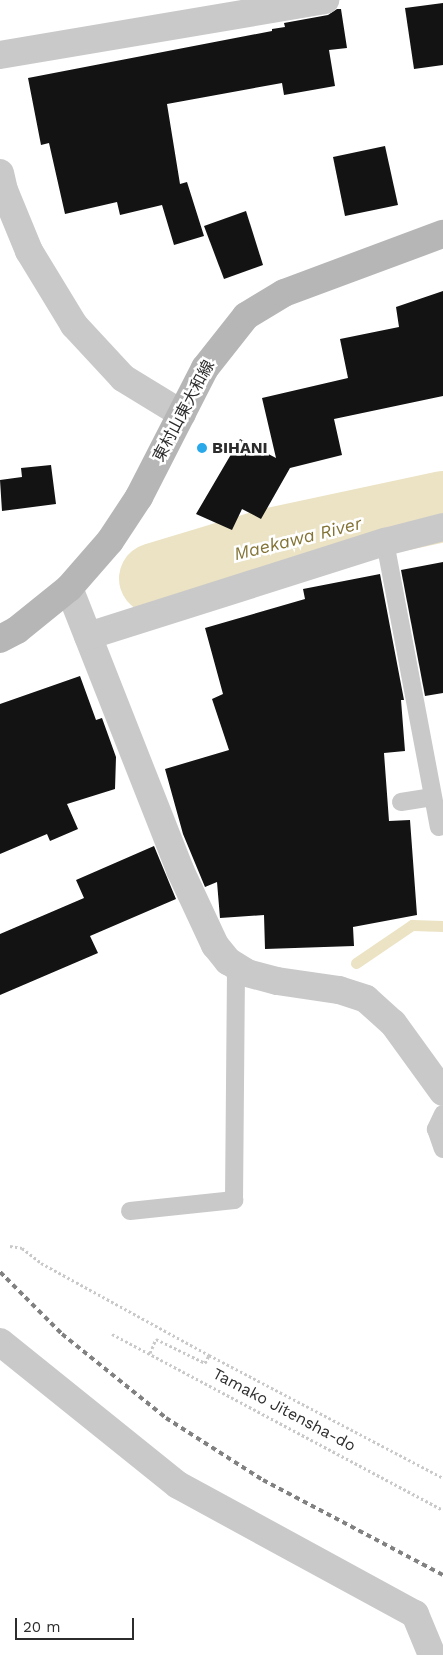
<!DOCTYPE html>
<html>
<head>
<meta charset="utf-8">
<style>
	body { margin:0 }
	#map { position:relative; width:443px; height:1655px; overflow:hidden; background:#fff; font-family:"Work Sans","Noto Sans JP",sans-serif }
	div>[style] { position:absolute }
	.stream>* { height:11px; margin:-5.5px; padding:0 5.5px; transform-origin:5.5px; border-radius:5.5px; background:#ebe3c4 }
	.river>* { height:71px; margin:-35.5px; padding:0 35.5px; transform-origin:35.5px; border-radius:35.5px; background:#ebe3c4 }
	.building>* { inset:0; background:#131313 }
	.path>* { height:3px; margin-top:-1.5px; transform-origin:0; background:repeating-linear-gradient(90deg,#c9c9c9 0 2.5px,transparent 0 5px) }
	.service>* { height:18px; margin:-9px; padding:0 9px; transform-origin:9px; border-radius:9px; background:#c9c9c9 }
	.minor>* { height:28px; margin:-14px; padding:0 14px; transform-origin:14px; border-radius:14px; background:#c9c9c9 }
	.tertiary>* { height:28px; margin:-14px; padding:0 14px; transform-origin:14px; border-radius:14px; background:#c9c9c9 }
	.secondary>* { height:28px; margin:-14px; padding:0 14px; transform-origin:14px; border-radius:14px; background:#b6b6b6 }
	.rail>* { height:4px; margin-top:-2px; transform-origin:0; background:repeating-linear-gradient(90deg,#818181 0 5px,transparent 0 9px) }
	.dots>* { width:14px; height:14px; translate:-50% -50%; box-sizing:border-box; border:2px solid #fff; border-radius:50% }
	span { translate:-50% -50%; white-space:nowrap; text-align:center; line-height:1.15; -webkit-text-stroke:5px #fff; paint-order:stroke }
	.street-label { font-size:16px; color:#2c2c2c }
	.poi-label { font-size:16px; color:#2c2c2c; font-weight:700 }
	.left { translate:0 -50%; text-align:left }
	.water-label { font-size:18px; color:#837335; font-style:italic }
	.scale { position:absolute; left:15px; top:1618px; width:119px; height:22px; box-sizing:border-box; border:2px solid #2c2c2c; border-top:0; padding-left:6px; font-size:15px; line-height:18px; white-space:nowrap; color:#2c2c2c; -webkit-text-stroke:4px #fff; paint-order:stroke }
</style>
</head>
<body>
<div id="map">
	<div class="stream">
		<i style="left:356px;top:963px;width:68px;rotate:-34.2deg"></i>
		<i style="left:412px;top:925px;width:31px;rotate:2deg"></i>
	</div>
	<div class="river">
		<i style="left:154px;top:578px;width:121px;rotate:-16.8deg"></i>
		<i style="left:270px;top:543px;width:177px;rotate:-12.1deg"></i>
	</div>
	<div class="building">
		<i style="clip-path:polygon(443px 3px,443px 65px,414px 69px,405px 8px)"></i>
		<i style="clip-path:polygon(337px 9px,341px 9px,347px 48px,329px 50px,335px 86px,284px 95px,282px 83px,167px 104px,180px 184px,187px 182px,204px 236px,174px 245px,162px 205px,120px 215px,117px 202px,65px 214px,49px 143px,41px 145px,28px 78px,272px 31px,272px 29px,285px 27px,284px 23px,328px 15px)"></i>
		<i style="clip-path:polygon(385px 146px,398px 205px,345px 216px,333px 157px)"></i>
		<i style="clip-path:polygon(246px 211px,263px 265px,224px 279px,204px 226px)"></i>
		<i style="clip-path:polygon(443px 291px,443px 396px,334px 419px,342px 455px,290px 468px,261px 519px,242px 509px,232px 530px,196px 514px,240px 439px,276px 458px,262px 398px,348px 378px,340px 339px,399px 327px,396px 307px)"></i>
		<i style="clip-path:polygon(51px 465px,56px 504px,2px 511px,0 480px,22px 477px,21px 468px)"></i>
		<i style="clip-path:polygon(443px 562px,443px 693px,425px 696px,401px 570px)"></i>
		<i style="clip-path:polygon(380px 574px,404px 700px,401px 700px,405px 751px,384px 753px,389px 821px,410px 820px,417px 915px,353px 927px,354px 946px,265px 949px,264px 915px,220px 918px,217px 882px,205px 887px,183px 834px,165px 769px,229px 750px,212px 699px,223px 694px,205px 628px,305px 599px,303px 589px)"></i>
		<i style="clip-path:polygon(80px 676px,96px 720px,102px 718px,116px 757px,115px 789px,67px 804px,78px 829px,50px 841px,47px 834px,0 854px,0 704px)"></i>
		<i style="clip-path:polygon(154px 846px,176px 899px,90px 936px,98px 953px,0 995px,0 934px,84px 898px,76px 880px)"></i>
	</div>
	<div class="path">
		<i style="left:10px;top:1246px;width:12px;rotate:9deg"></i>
		<i style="left:22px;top:1248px;width:24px;rotate:38deg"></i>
		<i style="left:41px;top:1263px;width:192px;rotate:28.7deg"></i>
		<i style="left:209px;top:1355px;width:264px;rotate:27.7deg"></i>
		<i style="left:112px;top:1334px;width:375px;rotate:28deg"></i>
		<i style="left:150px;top:1353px;width:15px;rotate:-67deg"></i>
		<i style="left:156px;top:1339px;width:55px;rotate:26.1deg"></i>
		<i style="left:205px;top:1363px;width:9px;rotate:-63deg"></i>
	</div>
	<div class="service">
		<i style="left:385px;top:542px;width:290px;rotate:79.3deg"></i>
		<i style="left:401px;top:802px;width:32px;rotate:-9deg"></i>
		<i style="left:443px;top:1114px;width:17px;rotate:115deg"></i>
		<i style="left:436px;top:1129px;width:21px;rotate:71deg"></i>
		<i style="left:130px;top:1211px;width:105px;rotate:-6deg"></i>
		<i style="left:234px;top:1200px;width:234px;rotate:-89.5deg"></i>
	</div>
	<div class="minor">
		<i style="left:0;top:55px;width:330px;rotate:-9.6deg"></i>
		<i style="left:69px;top:588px;width:303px;rotate:68.5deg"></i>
		<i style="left:180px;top:870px;width:83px;rotate:65deg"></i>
		<i style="left:215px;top:945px;width:21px;rotate:51deg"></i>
		<i style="left:228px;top:961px;width:22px;rotate:32deg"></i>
		<i style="left:247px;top:973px;width:31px;rotate:15deg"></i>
		<i style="left:277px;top:981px;width:63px;rotate:8.3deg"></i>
		<i style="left:339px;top:990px;width:28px;rotate:18deg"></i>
		<i style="left:366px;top:999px;width:36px;rotate:42deg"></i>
		<i style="left:393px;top:1023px;width:85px;rotate:54.1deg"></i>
		<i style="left:88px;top:636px;width:312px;rotate:-17.6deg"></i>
		<i style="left:385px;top:542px;width:60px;rotate:-14.5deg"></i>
		<i style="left:0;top:1342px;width:228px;rotate:38.8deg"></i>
		<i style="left:178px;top:1485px;width:270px;rotate:28.6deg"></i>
		<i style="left:415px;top:1614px;width:44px;rotate:67.5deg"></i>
	</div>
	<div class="tertiary">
		<i style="left:0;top:173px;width:17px;rotate:77deg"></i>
		<i style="left:4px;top:190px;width:66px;rotate:67.7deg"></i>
		<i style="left:29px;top:251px;width:87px;rotate:58.7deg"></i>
		<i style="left:74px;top:325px;width:72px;rotate:47.2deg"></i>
		<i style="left:123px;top:378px;width:69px;rotate:31.4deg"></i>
	</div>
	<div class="secondary">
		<i style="left:0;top:639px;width:19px;rotate:-28deg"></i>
		<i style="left:17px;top:630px;width:67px;rotate:-38.9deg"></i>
		<i style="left:69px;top:588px;width:62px;rotate:-48.9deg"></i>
		<i style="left:110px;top:541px;width:53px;rotate:-56.6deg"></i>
		<i style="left:139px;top:497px;width:145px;rotate:-62.9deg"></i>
		<i style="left:205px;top:368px;width:66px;rotate:-51.7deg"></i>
		<i style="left:246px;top:316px;width:44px;rotate:-31.2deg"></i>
		<i style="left:284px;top:293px;width:170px;rotate:-20.4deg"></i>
	</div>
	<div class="rail">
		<i style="left:0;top:1272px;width:88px;rotate:45deg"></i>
		<i style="left:62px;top:1334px;width:134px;rotate:38.9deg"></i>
		<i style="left:166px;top:1418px;width:115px;rotate:32.6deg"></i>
		<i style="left:263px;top:1480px;width:204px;rotate:27.8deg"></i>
	</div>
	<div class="dots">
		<i style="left:202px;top:448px;background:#29a9e9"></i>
	</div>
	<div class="street-label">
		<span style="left:184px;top:411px;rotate:-62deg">東村山東大和線</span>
		<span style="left:284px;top:1410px;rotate:28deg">Tamako Jitensha-do</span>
	</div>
	<div class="poi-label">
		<span class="left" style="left:212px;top:448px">BIHANI</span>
	</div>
	<div class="water-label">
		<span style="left:298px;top:539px;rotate:-14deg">Maekawa River</span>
	</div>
	<div class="scale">20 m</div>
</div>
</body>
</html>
